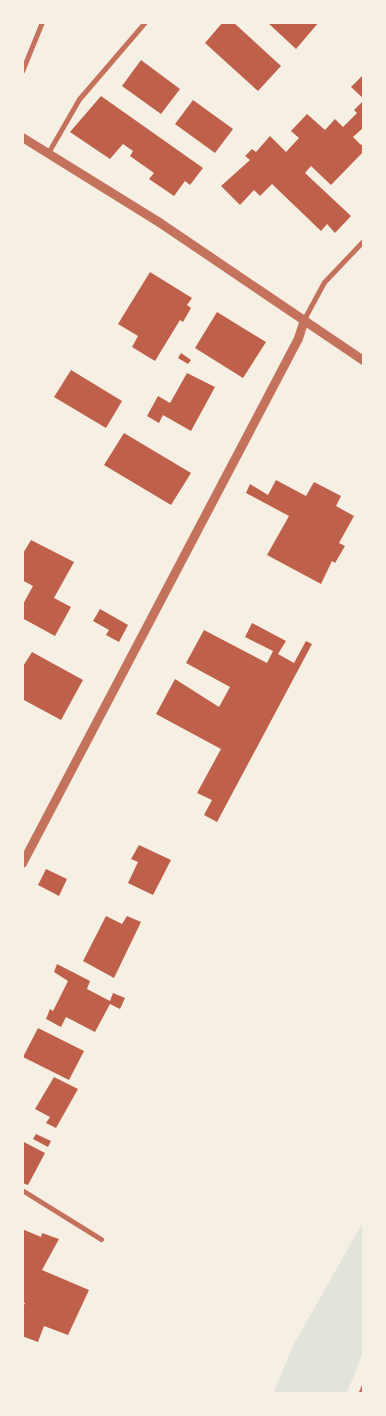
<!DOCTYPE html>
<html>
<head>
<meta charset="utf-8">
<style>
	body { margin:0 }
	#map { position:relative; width:386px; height:1416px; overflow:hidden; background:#f6efe4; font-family:Karla,sans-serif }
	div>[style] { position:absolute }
	.green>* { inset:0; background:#e2e4dc }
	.building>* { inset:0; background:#bf614a }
	.minor>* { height:5px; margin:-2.5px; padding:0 2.5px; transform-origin:2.5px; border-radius:2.5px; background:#c5725c }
	.tertiary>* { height:9px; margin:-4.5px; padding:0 4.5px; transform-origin:4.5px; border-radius:4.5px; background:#c5725c }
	span { translate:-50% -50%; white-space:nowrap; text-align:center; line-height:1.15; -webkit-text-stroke:4px #f6efe4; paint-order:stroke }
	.frame { position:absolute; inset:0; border:24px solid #f6efe4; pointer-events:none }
</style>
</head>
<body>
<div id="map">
	<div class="green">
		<i style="clip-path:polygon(363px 1222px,363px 1352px,347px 1393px,273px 1393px,294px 1344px)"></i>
	</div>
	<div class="building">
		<i style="clip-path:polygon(223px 22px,233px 22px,281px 66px,258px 91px,205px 43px)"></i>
		<i style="clip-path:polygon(267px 22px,319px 22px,296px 49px)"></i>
		<i style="clip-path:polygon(141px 60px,180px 89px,161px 114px,122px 86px)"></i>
		<i style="clip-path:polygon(364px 74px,364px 99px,351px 87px)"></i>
		<i style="clip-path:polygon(101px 96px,203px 168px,190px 185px,185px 181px,174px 196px,149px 179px,154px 173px,130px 156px,133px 151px,123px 144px,110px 159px,70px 132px)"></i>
		<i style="clip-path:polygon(193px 100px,233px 129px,215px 153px,175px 124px)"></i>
		<i style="clip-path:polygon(364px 100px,364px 127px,353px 137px,361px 145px,364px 143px,364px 151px,331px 185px,311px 166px,305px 173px,351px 216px,335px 233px,327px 224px,321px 231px,272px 184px,260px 196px,254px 190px,240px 205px,221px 186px,250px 160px,245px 156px,252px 149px,256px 152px,270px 136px,286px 152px,299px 138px,291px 131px,307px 114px,325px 130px,335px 119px,343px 127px,357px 113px,354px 110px)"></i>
		<i style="clip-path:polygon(150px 272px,192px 298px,187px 305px,191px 308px,183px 322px,180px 320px,155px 361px,132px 347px,138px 336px,118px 324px)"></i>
		<i style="clip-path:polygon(217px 312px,266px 342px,243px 378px,195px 348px)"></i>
		<i style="clip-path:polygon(181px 353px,191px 360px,188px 364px,178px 358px)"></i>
		<i style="clip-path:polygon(71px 370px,122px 401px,106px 428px,54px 397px)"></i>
		<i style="clip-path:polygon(187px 373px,215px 387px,191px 431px,163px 415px,159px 423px,147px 416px,158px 396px,170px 403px)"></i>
		<i style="clip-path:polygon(124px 433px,191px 473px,171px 505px,104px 465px)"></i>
		<i style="clip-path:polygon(276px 480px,306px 496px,314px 482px,341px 496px,336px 506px,354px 516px,339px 543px,345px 546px,335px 563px,332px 561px,321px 584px,267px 555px,289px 516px,246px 493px,250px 484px,268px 495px)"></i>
		<i style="clip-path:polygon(31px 540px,74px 562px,54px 598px,71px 607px,55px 636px,22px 618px,22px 606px,33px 586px,22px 580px,22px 555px)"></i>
		<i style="clip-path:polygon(100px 609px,128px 625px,119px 642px,106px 635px,109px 630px,93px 621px)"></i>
		<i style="clip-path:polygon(252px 623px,286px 641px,278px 654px,294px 663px,306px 641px,312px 644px,217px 822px,204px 815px,212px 800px,197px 793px,221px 749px,156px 714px,175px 679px,219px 707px,230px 687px,186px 663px,204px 630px,267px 663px,273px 651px,245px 637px)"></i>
		<i style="clip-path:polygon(32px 652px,83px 680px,61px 720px,22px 699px,22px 668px)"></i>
		<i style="clip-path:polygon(139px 845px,171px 860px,153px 895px,128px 883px,138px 862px,131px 859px)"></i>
		<i style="clip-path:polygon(46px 869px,67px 879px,59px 896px,38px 885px)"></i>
		<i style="clip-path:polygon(106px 916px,122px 924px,127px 916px,141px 922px,114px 978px,83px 961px)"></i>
		<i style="clip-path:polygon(57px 964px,90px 981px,87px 989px,110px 1001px,113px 993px,125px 998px,120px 1009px,110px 1004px,95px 1032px,66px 1017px,61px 1027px,46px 1019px,50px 1009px,53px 1011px,68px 981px,54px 972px)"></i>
		<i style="clip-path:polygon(38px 1028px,84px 1051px,69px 1080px,23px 1057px)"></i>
		<i style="clip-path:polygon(54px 1077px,78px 1089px,56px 1128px,46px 1123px,50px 1117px,35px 1109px)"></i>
		<i style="clip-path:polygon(36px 1134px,51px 1141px,48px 1147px,33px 1139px)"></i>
		<i style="clip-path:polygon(22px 1141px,45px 1153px,28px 1185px,22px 1183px)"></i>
		<i style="clip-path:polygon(22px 1229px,41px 1237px,42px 1233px,59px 1239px,42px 1270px,89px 1290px,68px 1335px,44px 1326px,38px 1342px,22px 1336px,22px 1309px,25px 1303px,22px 1302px)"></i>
	</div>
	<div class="minor">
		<i style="left:22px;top:71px;width:53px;rotate:-67.8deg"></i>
		<i style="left:49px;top:151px;width:60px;rotate:-60deg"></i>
		<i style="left:79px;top:99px;width:101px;rotate:-49.4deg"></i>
		<i style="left:304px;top:319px;width:42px;rotate:-61.6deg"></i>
		<i style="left:324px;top:282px;width:58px;rotate:-46.4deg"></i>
		<i style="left:22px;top:1190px;width:93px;rotate:31.8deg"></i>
		<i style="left:360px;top:1394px;width:10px;rotate:-66deg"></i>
	</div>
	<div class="tertiary">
		<i style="left:22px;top:137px;width:161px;rotate:31.8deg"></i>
		<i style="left:159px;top:222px;width:248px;rotate:34.1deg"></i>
		<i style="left:22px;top:863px;width:593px;rotate:-62.27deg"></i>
		<i style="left:298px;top:338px;width:20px;rotate:-72deg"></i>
	</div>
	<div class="frame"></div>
</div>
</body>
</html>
